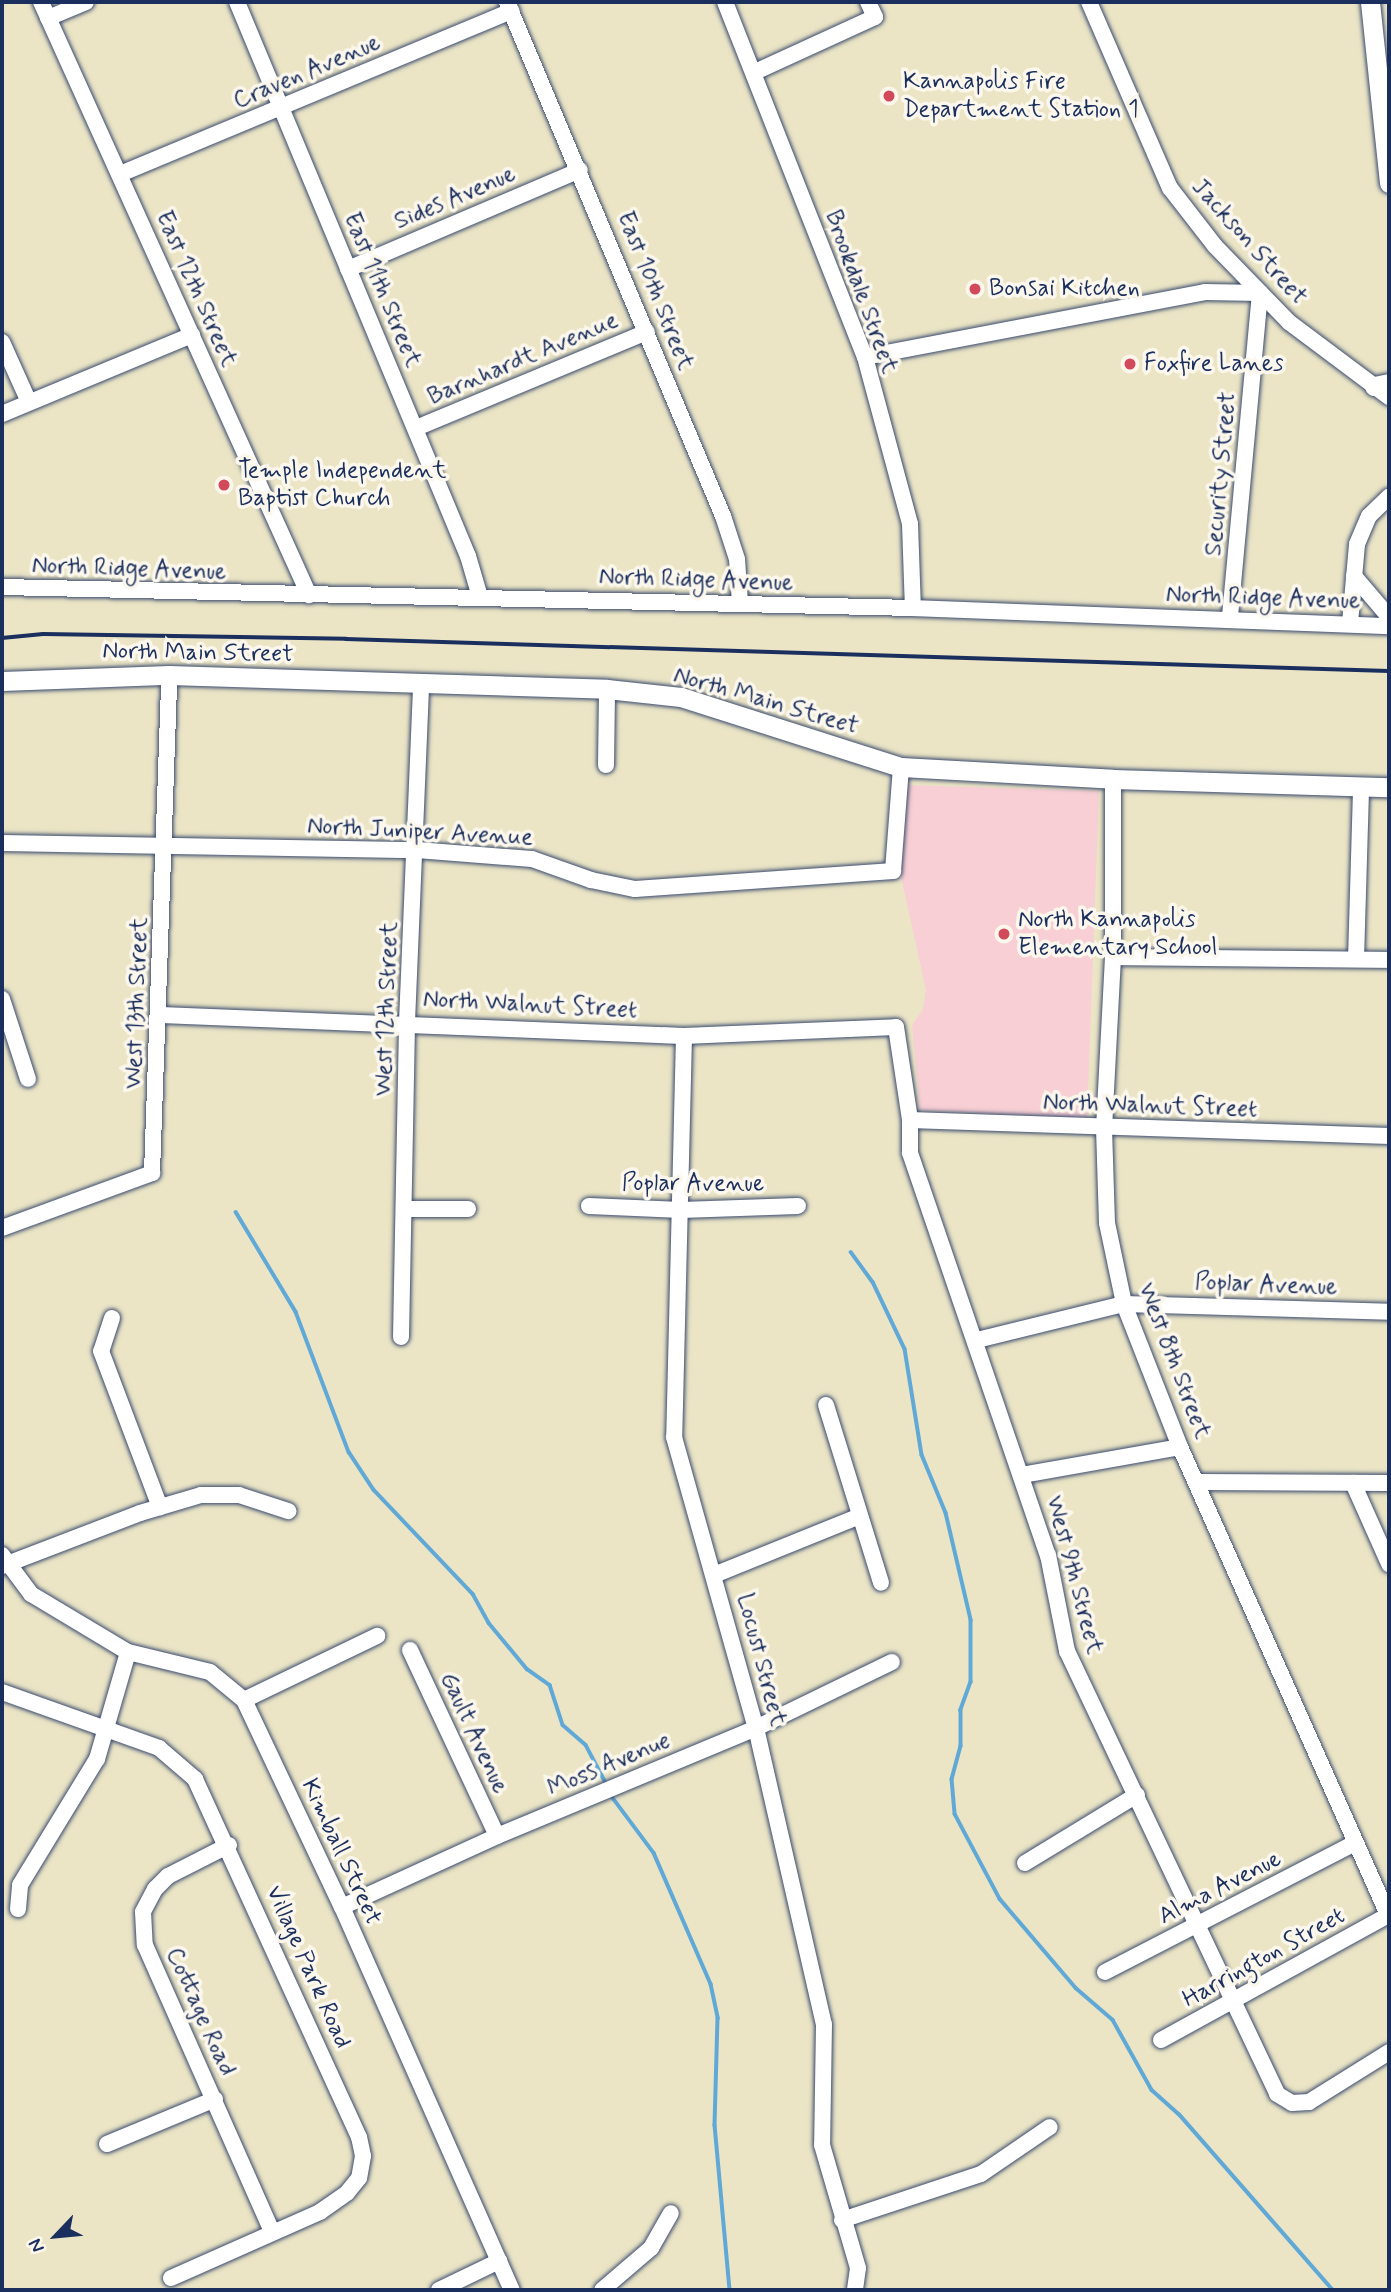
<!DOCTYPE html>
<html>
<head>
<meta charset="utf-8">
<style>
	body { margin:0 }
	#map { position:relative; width:1391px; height:2292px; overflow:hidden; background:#ebe5c6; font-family:Mynerve,sans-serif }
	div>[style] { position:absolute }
	.built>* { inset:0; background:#f7cfd4 }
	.stream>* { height:3.5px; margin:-1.75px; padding:0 1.75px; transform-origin:1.75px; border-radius:1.75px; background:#60a9d7 }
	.roads { filter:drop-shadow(0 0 2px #3a4a6e) drop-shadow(0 0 2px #3a4a6e) }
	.minor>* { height:16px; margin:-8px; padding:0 8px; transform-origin:8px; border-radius:8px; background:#fff }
	.major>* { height:19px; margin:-9.5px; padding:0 9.5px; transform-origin:9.5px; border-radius:9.5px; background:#fff }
	.rail>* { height:3.5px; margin:-1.75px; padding:0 1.75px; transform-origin:1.75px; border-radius:1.75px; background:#1b2f5e }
	.dots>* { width:19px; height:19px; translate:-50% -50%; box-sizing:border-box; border:4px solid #fbf7ec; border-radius:50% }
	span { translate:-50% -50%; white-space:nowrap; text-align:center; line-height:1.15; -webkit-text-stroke:7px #fbf7ec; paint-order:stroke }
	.street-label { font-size:24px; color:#1b2f5e }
	.poi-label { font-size:24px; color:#1b2f5e }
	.left { translate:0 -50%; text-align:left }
	.frame { position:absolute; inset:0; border:4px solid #1b2f5e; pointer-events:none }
	.north { position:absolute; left:21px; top:2201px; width:70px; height:70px; -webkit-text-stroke:5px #fbf7ec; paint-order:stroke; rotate:244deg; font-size:19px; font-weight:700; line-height:28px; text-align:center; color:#1b2f5e }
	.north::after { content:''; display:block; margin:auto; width:24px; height:32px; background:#1b2f5e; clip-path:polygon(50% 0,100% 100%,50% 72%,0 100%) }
</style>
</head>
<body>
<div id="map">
	<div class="built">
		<i style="clip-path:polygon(904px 785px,1099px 791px,1087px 1118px,920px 1110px,912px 1025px,923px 1009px,926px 990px,901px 877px)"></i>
	</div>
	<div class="stream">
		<i style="left:236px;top:1212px;width:117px;rotate:59deg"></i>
		<i style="left:296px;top:1312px;width:150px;rotate:69.3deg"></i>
		<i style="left:349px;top:1452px;width:45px;rotate:56.7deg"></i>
		<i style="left:374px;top:1490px;width:144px;rotate:46.4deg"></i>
		<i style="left:473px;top:1594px;width:33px;rotate:61deg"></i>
		<i style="left:489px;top:1623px;width:60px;rotate:50.4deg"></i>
		<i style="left:527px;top:1669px;width:28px;rotate:35deg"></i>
		<i style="left:550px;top:1685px;width:42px;rotate:72deg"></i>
		<i style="left:563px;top:1725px;width:30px;rotate:41deg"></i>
		<i style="left:586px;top:1745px;width:41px;rotate:62.2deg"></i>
		<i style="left:851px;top:1252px;width:37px;rotate:54deg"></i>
		<i style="left:873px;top:1282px;width:74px;rotate:64.5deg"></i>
		<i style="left:905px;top:1349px;width:107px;rotate:80.9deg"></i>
		<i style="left:922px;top:1455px;width:63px;rotate:67.5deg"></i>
		<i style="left:946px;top:1513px;width:110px;rotate:76.8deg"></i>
		<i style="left:971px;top:1620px;width:62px;rotate:90deg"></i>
		<i style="left:971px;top:1682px;width:30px;rotate:110deg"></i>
		<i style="left:961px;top:1710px;width:36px;rotate:90deg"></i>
		<i style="left:961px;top:1746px;width:34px;rotate:105deg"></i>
		<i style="left:952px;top:1779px;width:35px;rotate:85deg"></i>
		<i style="left:955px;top:1814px;width:96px;rotate:62.1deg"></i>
		<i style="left:1000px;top:1899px;width:117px;rotate:49.5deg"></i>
		<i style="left:1076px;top:1988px;width:49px;rotate:40.9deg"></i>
		<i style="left:1113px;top:2020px;width:80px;rotate:60.9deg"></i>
		<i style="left:1152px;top:2090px;width:36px;rotate:42deg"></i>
		<i style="left:1179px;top:2114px;width:234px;rotate:48.8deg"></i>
		<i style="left:613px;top:1798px;width:69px;rotate:53.3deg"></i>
		<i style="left:654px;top:1853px;width:143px;rotate:66.5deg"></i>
		<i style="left:711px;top:1984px;width:35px;rotate:78deg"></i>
		<i style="left:718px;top:2018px;width:107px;rotate:91.6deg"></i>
		<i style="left:715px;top:2125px;width:166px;rotate:84.8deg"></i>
	</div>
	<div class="roads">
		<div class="minor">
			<i style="left:41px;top:2px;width:651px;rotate:65.68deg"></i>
			<i style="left:237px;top:2px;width:600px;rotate:67.37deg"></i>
			<i style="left:468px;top:556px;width:43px;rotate:73.7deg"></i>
			<i style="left:507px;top:2px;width:558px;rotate:67.21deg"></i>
			<i style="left:723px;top:516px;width:45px;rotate:72deg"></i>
			<i style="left:737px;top:559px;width:44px;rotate:86.1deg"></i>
			<i style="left:725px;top:2px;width:382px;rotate:68.5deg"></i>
			<i style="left:865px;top:357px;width:173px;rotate:74.9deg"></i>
			<i style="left:910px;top:524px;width:84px;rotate:88deg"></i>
			<i style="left:1089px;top:2px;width:203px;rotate:66.5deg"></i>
			<i style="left:1170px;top:188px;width:73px;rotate:52.2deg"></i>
			<i style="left:1215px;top:246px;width:107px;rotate:45.8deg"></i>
			<i style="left:1290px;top:323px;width:124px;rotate:36.8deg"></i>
			<i style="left:48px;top:18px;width:41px;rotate:-22.8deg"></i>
			<i style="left:755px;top:72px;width:132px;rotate:-24.6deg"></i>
			<i style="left:875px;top:17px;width:17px;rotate:-115deg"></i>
			<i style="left:120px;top:174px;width:424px;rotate:-22.6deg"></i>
			<i style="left:348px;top:269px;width:252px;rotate:-23.1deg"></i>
			<i style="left:2px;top:342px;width:66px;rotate:65.8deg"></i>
			<i style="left:865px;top:357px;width:346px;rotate:-10.8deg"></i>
			<i style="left:1205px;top:292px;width:55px;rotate:1deg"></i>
			<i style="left:1260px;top:293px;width:326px;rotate:95.3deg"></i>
			<i style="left:2px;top:414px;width:206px;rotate:-22.6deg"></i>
			<i style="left:416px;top:428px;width:250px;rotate:-22.6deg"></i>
			<i style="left:1354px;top:576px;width:54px;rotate:49.5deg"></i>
			<i style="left:2px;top:587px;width:911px;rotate:1.32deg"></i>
			<i style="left:913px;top:608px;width:476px;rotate:2.2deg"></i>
			<i style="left:1350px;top:623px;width:79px;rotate:-84.9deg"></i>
			<i style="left:1357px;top:544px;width:30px;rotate:-67deg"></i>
			<i style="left:1369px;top:516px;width:28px;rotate:-44deg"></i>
			<i style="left:606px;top:765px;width:76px;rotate:-89.2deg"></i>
			<i style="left:1113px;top:779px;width:178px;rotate:90deg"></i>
			<i style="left:1113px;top:957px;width:171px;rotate:93deg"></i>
			<i style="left:1104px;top:1128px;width:95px;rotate:88.2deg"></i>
			<i style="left:1107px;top:1223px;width:83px;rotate:78.1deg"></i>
			<i style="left:1124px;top:1304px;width:154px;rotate:68.6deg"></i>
			<i style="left:1180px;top:1447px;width:514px;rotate:66.03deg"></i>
			<i style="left:2px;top:843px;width:415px;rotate:1deg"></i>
			<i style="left:417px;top:850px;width:115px;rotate:4.5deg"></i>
			<i style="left:532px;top:859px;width:63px;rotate:19.6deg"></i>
			<i style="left:591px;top:880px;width:45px;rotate:11.6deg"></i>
			<i style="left:635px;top:889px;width:259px;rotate:-4deg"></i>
			<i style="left:893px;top:871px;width:104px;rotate:-85.6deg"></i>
			<i style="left:1113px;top:957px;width:276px;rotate:0.6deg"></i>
			<i style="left:1356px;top:959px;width:172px;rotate:-88.3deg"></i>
			<i style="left:2px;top:999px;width:84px;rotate:72deg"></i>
			<i style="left:161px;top:1015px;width:523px;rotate:2.3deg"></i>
			<i style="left:684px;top:1036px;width:212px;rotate:-2.4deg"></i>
			<i style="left:896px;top:1027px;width:94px;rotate:81.4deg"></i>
			<i style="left:910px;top:1120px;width:33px;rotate:90deg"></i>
			<i style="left:910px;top:1153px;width:425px;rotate:71.1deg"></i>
			<i style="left:1048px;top:1555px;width:98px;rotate:78.8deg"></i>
			<i style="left:1067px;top:1651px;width:490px;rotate:64.6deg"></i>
			<i style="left:1277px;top:2094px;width:17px;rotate:31deg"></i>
			<i style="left:1292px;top:2103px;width:17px;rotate:-3deg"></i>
			<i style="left:1309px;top:2102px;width:94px;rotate:-32deg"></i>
			<i style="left:684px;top:1036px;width:401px;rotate:91.4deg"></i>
			<i style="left:674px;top:1437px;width:302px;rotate:74.3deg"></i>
			<i style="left:756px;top:1728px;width:304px;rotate:77.1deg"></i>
			<i style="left:824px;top:2024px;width:121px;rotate:90.9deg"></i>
			<i style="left:822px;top:2145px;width:128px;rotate:73.7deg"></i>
			<i style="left:858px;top:2268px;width:22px;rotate:98deg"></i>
			<i style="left:910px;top:1120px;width:479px;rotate:1.9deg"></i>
			<i style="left:589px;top:1206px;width:92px;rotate:2.5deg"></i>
			<i style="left:681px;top:1210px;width:117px;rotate:-2deg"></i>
			<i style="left:406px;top:1209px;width:62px"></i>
			<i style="left:2px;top:1228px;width:160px;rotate:-20.1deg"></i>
			<i style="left:152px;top:1173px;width:498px;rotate:-88deg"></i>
			<i style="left:112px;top:1318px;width:35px;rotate:108deg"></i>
			<i style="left:101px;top:1351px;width:167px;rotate:69.3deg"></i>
			<i style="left:401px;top:1337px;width:315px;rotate:-88.9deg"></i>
			<i style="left:407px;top:1022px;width:340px;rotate:-87.6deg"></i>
			<i style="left:977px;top:1340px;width:151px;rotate:-13.8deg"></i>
			<i style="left:1124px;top:1304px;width:265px;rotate:1.7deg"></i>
			<i style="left:826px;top:1405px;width:186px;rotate:72.8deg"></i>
			<i style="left:1022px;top:1475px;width:160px;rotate:-10deg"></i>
			<i style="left:1199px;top:1482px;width:190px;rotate:0.3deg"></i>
			<i style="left:1353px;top:1483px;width:89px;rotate:66deg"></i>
			<i style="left:2px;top:1555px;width:49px;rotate:53.4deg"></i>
			<i style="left:31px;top:1594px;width:113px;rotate:30.9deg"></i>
			<i style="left:128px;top:1652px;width:84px;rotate:13.7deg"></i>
			<i style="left:210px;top:1672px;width:44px;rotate:39.5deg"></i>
			<i style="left:244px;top:1700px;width:229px;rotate:64.7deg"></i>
			<i style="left:342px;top:1907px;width:419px;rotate:66.1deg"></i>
			<i style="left:2px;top:1566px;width:148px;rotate:-21deg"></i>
			<i style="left:140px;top:1513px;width:64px;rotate:-16.4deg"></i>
			<i style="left:201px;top:1495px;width:38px"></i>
			<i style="left:239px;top:1495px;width:52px;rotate:18.1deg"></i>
			<i style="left:714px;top:1575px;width:157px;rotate:-22deg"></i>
			<i style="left:410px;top:1650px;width:205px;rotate:64.9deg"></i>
			<i style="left:2px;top:1692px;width:167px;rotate:19.6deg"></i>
			<i style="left:159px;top:1748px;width:48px;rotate:40.7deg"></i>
			<i style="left:195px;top:1779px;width:394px;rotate:65.4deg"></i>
			<i style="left:359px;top:2137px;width:19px;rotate:78deg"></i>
			<i style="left:363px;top:2156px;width:22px;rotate:100deg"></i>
			<i style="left:359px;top:2178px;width:19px;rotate:129deg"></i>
			<i style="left:347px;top:2193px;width:33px;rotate:145deg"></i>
			<i style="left:320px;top:2212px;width:163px;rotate:156.1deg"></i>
			<i style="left:244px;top:1700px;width:148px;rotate:-25.7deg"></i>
			<i style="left:229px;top:1845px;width:68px;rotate:153.1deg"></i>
			<i style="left:168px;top:1876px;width:18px;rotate:135deg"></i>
			<i style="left:155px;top:1889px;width:26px;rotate:118deg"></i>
			<i style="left:143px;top:1912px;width:33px;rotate:87deg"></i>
			<i style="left:145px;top:1945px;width:314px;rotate:66.1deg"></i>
			<i style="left:1025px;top:1863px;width:131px;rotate:-31.3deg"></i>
			<i style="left:342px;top:1907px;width:170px;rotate:-24.6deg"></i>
			<i style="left:497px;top:1836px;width:281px;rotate:-22.6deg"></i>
			<i style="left:756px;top:1728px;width:151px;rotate:-25.9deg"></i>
			<i style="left:18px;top:1909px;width:24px;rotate:-85deg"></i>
			<i style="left:20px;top:1885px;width:148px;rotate:-58.6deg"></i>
			<i style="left:97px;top:1759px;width:111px;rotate:-73.8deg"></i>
			<i style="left:1105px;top:1972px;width:281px;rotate:-27.3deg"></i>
			<i style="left:1161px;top:2040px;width:259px;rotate:-28.8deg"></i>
			<i style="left:107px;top:2144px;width:117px;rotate:-22.6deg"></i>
			<i style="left:842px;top:2220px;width:146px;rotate:-18.3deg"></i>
			<i style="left:981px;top:2174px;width:83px;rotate:-34.3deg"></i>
			<i style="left:439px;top:2290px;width:67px;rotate:-25.8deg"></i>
			<i style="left:602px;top:2290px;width:65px;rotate:-40.6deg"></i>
			<i style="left:651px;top:2248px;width:40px;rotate:-60.3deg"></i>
		</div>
		<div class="major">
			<i style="left:1370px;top:2px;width:182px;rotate:84deg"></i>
			<i style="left:1374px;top:386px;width:15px;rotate:-11deg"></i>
			<i style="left:2px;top:681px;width:167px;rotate:-2.1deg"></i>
			<i style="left:169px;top:675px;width:438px;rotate:1.8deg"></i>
			<i style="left:607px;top:689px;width:74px;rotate:6.2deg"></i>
			<i style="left:681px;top:697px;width:231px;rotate:17.7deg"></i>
			<i style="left:901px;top:767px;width:212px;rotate:3.2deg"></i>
			<i style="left:1113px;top:779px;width:276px;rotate:1.7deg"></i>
		</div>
	</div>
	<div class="rail">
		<i style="left:2px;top:638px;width:41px;rotate:-5.6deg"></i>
		<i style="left:43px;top:634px;width:303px;rotate:0.9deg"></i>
		<i style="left:346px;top:639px;width:1043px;rotate:1.76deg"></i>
	</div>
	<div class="dots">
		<i style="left:889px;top:96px;background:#d1495b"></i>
		<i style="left:975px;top:289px;background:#d1495b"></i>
		<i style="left:1130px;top:364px;background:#d1495b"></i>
		<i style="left:224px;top:485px;background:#d1495b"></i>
		<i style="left:1004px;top:934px;background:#d1495b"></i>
	</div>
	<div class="street-label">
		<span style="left:307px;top:72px;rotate:-23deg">Craven Avenue</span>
		<span style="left:455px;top:198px;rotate:-23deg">Sides Avenue</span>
		<span style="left:1249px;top:242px;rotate:48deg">Jackson Street</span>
		<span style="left:196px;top:289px;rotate:66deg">East 12th Street</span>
		<span style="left:382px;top:290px;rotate:67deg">East 11th Street</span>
		<span style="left:655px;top:291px;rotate:68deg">East 10th Street</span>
		<span style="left:861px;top:292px;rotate:70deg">Brookdale Street</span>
		<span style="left:523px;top:359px;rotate:-23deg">Barnhardt Avenue</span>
		<span style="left:1221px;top:474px;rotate:-85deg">Security Street</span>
		<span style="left:129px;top:569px;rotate:2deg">North Ridge Avenue</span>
		<span style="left:696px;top:580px;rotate:2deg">North Ridge Avenue</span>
		<span style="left:1263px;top:598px;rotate:2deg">North Ridge Avenue</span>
		<span style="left:198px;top:653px;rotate:1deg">North Main Street</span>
		<span style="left:766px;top:701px;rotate:16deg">North Main Street</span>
		<span style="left:420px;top:832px;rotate:3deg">North Juniper Avenue</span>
		<span style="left:137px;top:1003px;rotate:-88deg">West 13th Street</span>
		<span style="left:530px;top:1005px;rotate:3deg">North Walnut Street</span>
		<span style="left:387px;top:1009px;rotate:-88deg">West 12th Street</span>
		<span style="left:1150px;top:1106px;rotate:2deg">North Walnut Street</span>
		<span style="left:693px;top:1184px">Poplar Avenue</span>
		<span style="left:1266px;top:1285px;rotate:2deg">Poplar Avenue</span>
		<span style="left:1174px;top:1361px;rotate:69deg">West 8th Street</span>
		<span style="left:1074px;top:1575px;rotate:75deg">West 9th Street</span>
		<span style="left:761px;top:1660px;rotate:75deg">Locust Street</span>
		<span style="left:474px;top:1733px;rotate:65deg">Gault Avenue</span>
		<span style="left:609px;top:1765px;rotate:-23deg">Moss Avenue</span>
		<span style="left:341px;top:1852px;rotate:65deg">Kimball Street</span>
		<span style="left:1220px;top:1888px;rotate:-27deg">Alma Avenue</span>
		<span style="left:1264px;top:1958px;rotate:-29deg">Harrington Street</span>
		<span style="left:308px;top:1967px;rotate:66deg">Village Park Road</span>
		<span style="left:200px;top:2012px;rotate:66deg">Cottage Road</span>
	</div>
	<div class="poi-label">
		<span class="left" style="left:903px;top:96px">Kannapolis Fire<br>Department Station 1</span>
		<span class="left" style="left:989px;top:289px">Bonsai Kitchen</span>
		<span class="left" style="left:1144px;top:364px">Foxfire Lanes</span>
		<span class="left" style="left:238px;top:485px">Temple Independent<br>Baptist Church</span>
		<span class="left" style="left:1018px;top:934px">North Kannapolis<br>Elementary School</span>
	</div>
	<div class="frame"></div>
	<div class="north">N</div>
</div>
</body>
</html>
